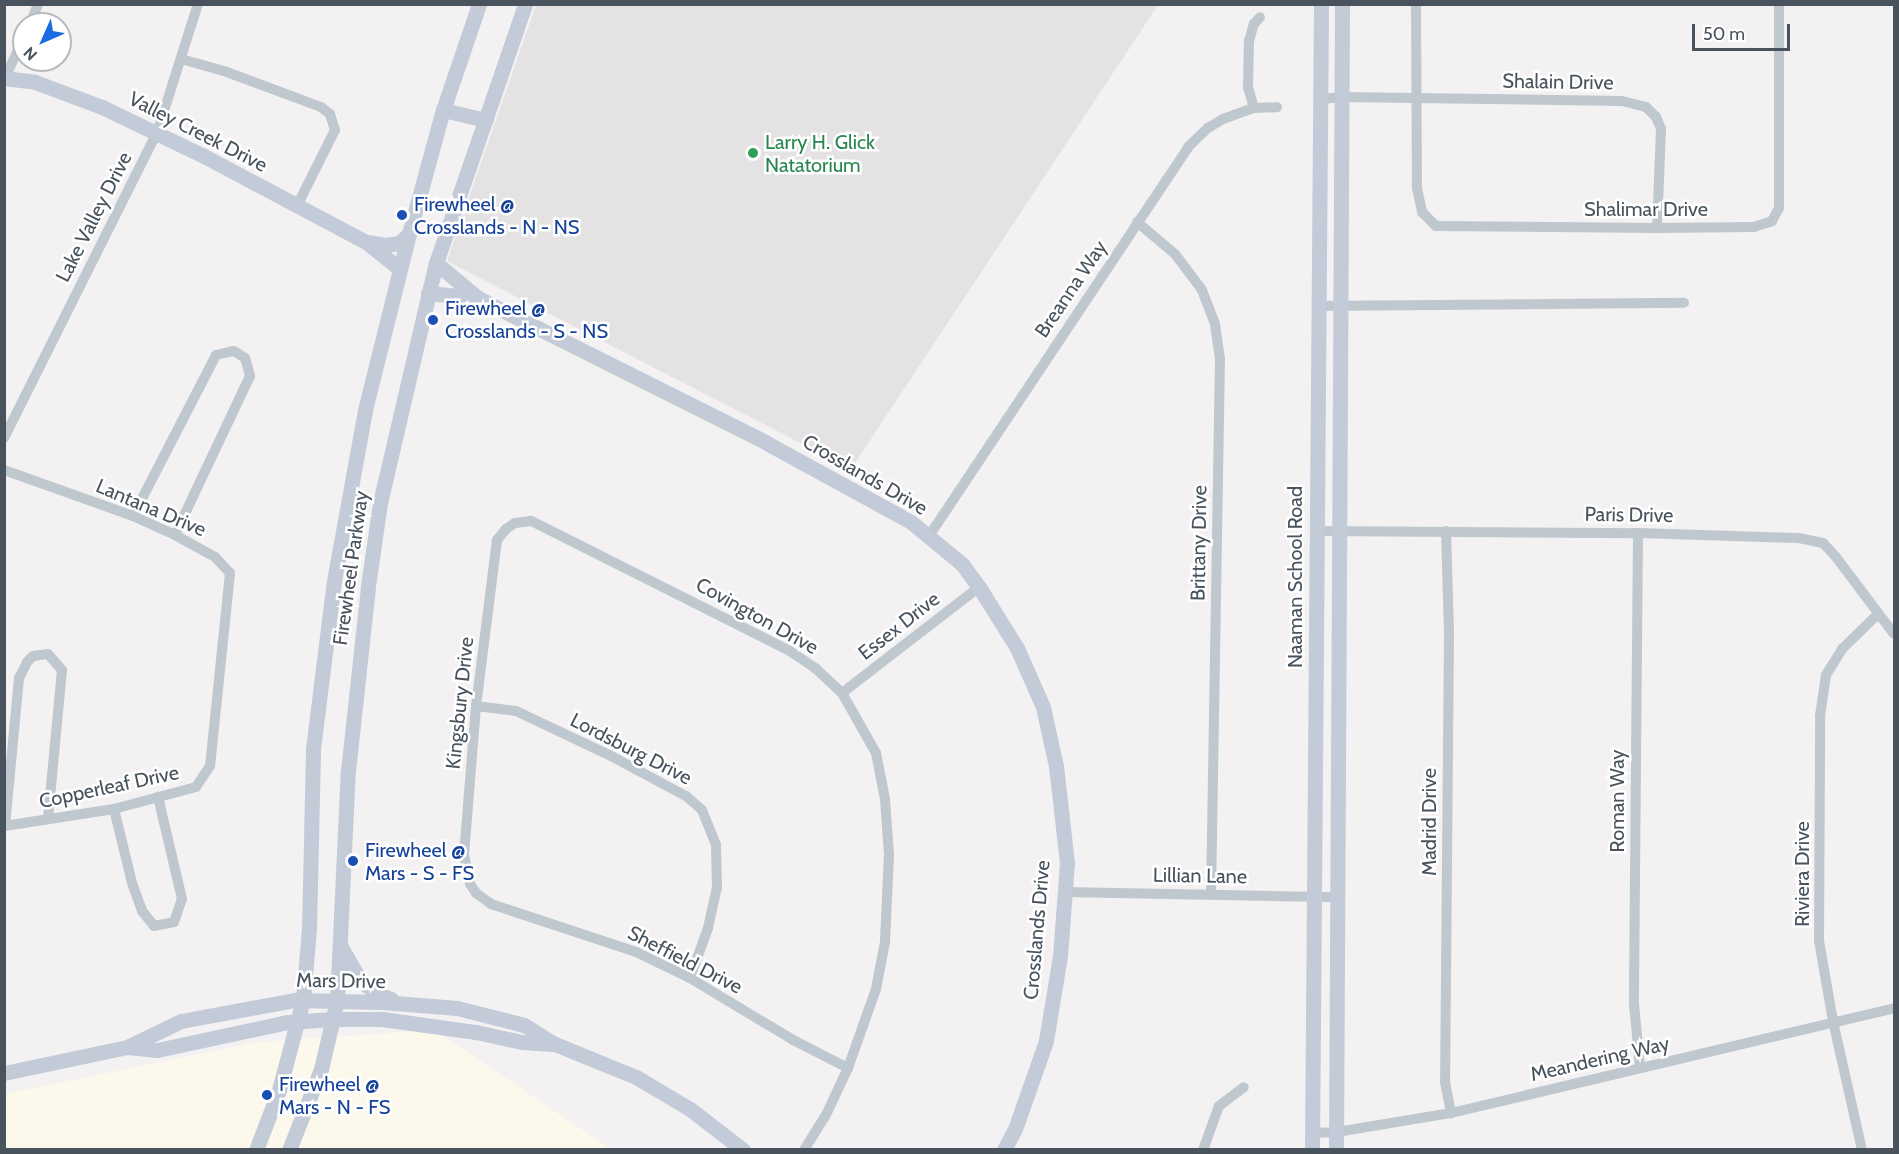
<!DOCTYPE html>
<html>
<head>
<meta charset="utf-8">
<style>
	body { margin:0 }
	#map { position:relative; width:1899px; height:1154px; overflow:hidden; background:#f3f1f1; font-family:Cabin,sans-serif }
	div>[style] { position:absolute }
	.commercial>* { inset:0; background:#fcf8ec }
	.education>* { inset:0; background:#e4e2e3 }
	.street>* { height:10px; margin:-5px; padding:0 5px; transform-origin:5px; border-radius:5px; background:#bfc8cf }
	.secondary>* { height:15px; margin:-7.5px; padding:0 7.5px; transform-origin:7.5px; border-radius:7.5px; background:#c2cbd7 }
	.dots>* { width:16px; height:16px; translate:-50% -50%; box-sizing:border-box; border:3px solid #fff; border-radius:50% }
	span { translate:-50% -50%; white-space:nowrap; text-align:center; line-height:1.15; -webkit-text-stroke:5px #fff; paint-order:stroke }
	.street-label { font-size:20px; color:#49535e }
	.leisure-label { font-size:20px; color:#27864d }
	.left { translate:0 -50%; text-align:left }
	.transit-label { font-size:20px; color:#164399 }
	.frame { position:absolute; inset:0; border:6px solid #49535e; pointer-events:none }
	.north { position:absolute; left:12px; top:12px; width:60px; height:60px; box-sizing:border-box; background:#fff; border:2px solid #b6babf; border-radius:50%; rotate:225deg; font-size:16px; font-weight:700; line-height:24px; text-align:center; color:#49535e }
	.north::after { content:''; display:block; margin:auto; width:21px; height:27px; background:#1c6be2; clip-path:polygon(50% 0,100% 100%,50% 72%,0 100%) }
	.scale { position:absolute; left:1692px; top:24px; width:98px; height:27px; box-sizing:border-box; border:3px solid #49535e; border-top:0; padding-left:8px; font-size:18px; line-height:21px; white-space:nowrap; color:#49535e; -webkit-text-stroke:4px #fff; paint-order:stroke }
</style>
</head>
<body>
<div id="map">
	<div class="commercial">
		<i style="clip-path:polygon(434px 1030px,611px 1149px,5px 1149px,4px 1094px,258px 1042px)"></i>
	</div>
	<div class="education">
		<i style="clip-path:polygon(536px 5px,536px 4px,1158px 5px,851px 469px,447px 261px)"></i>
	</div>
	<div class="street">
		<i style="left:1416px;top:4px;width:184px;rotate:89.7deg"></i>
		<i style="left:1417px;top:188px;width:25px;rotate:78deg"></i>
		<i style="left:1422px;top:212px;width:20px;rotate:45deg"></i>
		<i style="left:1436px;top:226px;width:221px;rotate:0.5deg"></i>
		<i style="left:1657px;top:228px;width:97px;rotate:-0.6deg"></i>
		<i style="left:1754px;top:227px;width:19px;rotate:-18deg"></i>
		<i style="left:1772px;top:221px;width:15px;rotate:-62deg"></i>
		<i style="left:1779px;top:208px;width:204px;rotate:-90deg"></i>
		<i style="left:30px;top:24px;width:22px;rotate:-68deg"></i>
		<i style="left:181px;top:59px;width:45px;rotate:15.6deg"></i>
		<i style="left:224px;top:71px;width:103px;rotate:20.4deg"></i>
		<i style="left:321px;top:107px;width:11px;rotate:38deg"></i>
		<i style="left:330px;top:114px;width:17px;rotate:73deg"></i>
		<i style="left:335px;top:130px;width:85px;rotate:116.6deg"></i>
		<i style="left:4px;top:80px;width:47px;rotate:-65.1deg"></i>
		<i style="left:1322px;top:99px;width:19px;rotate:-6deg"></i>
		<i style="left:1341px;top:97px;width:281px;rotate:0.8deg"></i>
		<i style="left:1622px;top:101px;width:25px;rotate:14deg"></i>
		<i style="left:1646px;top:107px;width:14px;rotate:45deg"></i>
		<i style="left:1656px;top:117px;width:13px;rotate:67deg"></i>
		<i style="left:1661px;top:129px;width:99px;rotate:92.3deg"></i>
		<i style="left:1254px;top:108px;width:22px;rotate:-106deg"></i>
		<i style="left:1248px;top:87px;width:46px;rotate:-88.8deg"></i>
		<i style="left:1249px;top:41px;width:18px;rotate:-74deg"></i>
		<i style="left:1254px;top:24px;width:9px;rotate:-49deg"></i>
		<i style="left:1137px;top:222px;width:50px;rotate:40.1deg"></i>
		<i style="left:1175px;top:254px;width:45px;rotate:53.1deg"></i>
		<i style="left:1202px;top:290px;width:36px;rotate:69deg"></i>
		<i style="left:1215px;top:324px;width:34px;rotate:82deg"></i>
		<i style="left:1220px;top:358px;width:536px;rotate:90.96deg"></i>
		<i style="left:1317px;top:306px;width:367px;rotate:-0.5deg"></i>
		<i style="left:4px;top:438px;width:341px;rotate:-63.4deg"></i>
		<i style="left:157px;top:133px;width:135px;rotate:-72.4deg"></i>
		<i style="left:4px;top:470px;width:137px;rotate:19.6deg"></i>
		<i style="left:133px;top:516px;width:46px;rotate:24.3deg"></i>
		<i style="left:175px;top:535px;width:46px;rotate:28.8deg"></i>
		<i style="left:215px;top:557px;width:22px;rotate:47deg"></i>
		<i style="left:230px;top:573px;width:194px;rotate:95.9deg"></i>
		<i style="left:210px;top:766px;width:25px;rotate:124deg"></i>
		<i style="left:196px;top:787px;width:85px;rotate:165deg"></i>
		<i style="left:114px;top:809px;width:111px;rotate:171.2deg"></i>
		<i style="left:133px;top:516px;width:181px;rotate:-62.7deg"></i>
		<i style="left:216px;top:355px;width:18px;rotate:-13deg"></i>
		<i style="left:234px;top:351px;width:13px;rotate:32deg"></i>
		<i style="left:245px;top:358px;width:19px;rotate:74deg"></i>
		<i style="left:250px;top:376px;width:176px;rotate:115.3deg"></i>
		<i style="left:1317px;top:531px;width:321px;rotate:0.4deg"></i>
		<i style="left:1638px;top:533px;width:161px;rotate:1.8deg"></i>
		<i style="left:1799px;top:538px;width:25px;rotate:12deg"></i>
		<i style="left:1823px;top:543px;width:19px;rotate:47deg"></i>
		<i style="left:1836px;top:557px;width:96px;rotate:53deg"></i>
		<i style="left:1446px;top:531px;width:102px;rotate:88.3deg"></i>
		<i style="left:1449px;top:633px;width:449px;rotate:90.5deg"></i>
		<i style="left:1445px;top:1082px;width:32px;rotate:79deg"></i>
		<i style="left:1638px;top:533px;width:471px;rotate:90.5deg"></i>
		<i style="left:1634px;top:1004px;width:64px;rotate:84.6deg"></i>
		<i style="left:929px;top:536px;width:467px;rotate:-56.3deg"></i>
		<i style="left:1188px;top:147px;width:28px;rotate:-44deg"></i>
		<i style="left:1208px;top:128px;width:17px;rotate:-31deg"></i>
		<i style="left:1223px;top:119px;width:33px;rotate:-20deg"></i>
		<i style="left:1254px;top:108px;width:23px;rotate:-2deg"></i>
		<i style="left:842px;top:693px;width:173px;rotate:-37.7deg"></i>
		<i style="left:476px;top:706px;width:40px;rotate:7.1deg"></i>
		<i style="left:516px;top:711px;width:105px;rotate:25.3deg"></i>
		<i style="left:611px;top:756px;width:85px;rotate:28.1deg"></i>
		<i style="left:686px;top:796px;width:21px;rotate:41deg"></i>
		<i style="left:702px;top:810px;width:37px;rotate:68deg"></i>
		<i style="left:716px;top:844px;width:43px;rotate:88.7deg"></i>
		<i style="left:717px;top:887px;width:42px;rotate:102.4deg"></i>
		<i style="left:708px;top:928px;width:53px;rotate:109.8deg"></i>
		<i style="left:114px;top:809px;width:76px;rotate:76.3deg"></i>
		<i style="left:132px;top:883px;width:30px;rotate:70deg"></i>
		<i style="left:142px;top:911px;width:19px;rotate:51deg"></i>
		<i style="left:154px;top:926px;width:20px;rotate:-11deg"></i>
		<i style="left:174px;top:922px;width:24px;rotate:-71deg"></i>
		<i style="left:182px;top:899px;width:105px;rotate:-103.2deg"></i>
		<i style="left:5px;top:826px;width:149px;rotate:-84.6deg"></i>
		<i style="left:19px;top:678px;width:18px;rotate:-63deg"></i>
		<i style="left:27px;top:662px;width:8px;rotate:-45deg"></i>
		<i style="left:33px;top:656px;width:15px;rotate:-8deg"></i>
		<i style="left:48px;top:654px;width:21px;rotate:49deg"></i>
		<i style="left:62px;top:670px;width:150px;rotate:95.4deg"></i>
		<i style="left:1064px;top:892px;width:272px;rotate:1.1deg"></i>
		<i style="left:1312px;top:1133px;width:25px;rotate:-2deg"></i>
		<i style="left:1337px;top:1132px;width:116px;rotate:-9.5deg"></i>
		<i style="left:1451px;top:1113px;width:455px;rotate:-13.3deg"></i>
		<i style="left:804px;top:1150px;width:39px;rotate:-58deg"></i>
		<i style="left:825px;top:1117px;width:54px;rotate:-64.9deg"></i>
		<i style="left:848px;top:1068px;width:84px;rotate:-70.5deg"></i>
		<i style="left:876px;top:989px;width:48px;rotate:-79.2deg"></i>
		<i style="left:885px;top:942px;width:87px;rotate:-87.4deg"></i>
		<i style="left:889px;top:855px;width:56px;rotate:-94.1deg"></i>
		<i style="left:885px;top:799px;width:47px;rotate:-101.1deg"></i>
		<i style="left:876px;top:753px;width:69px;rotate:-119.5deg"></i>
		<i style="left:842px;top:693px;width:37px;rotate:-137deg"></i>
		<i style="left:815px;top:668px;width:30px;rotate:-146deg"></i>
		<i style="left:790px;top:651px;width:290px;rotate:-153.3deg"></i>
		<i style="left:531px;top:521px;width:16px;rotate:173deg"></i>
		<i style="left:515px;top:523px;width:11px;rotate:146deg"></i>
		<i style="left:506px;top:529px;width:14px;rotate:129deg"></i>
		<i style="left:497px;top:540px;width:167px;rotate:97.2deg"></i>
		<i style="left:476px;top:706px;width:149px;rotate:94.6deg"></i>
		<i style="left:464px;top:855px;width:30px;rotate:78deg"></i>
		<i style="left:470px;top:884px;width:11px;rotate:56deg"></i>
		<i style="left:476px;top:893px;width:19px;rotate:36deg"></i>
		<i style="left:491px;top:904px;width:153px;rotate:18.3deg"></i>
		<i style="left:636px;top:952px;width:60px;rotate:25.7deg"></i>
		<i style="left:690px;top:978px;width:120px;rotate:31deg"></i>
		<i style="left:793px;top:1040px;width:62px;rotate:27deg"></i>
		<i style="left:1203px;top:1150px;width:47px;rotate:-70deg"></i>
		<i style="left:1219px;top:1106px;width:31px;rotate:-37deg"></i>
		<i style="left:1862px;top:1150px;width:132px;rotate:-102.7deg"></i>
		<i style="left:1833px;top:1021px;width:81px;rotate:-99.9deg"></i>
		<i style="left:1819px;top:941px;width:225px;rotate:-89.7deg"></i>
		<i style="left:1820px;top:716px;width:41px;rotate:-81.7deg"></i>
		<i style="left:1826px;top:675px;width:31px;rotate:-58deg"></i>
		<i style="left:1842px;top:649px;width:50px;rotate:-44.2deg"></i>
	</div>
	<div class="secondary">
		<i style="left:4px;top:78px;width:31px;rotate:7deg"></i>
		<i style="left:35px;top:82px;width:72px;rotate:20.5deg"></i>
		<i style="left:102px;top:107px;width:113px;rotate:25.7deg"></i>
		<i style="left:204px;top:156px;width:183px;rotate:28deg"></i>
		<i style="left:366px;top:242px;width:43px;rotate:38.5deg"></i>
		<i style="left:443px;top:110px;width:44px;rotate:13.1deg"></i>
		<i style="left:368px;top:242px;width:17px;rotate:10deg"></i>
		<i style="left:385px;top:245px;width:14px;rotate:-8deg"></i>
		<i style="left:399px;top:243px;width:13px;rotate:-42deg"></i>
		<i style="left:436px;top:263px;width:55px;rotate:39.8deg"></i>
		<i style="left:478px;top:298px;width:321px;rotate:26.6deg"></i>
		<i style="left:765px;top:442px;width:166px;rotate:28.7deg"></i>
		<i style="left:911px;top:522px;width:66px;rotate:39.5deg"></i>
		<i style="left:962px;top:564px;width:29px;rotate:54deg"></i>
		<i style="left:979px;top:587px;width:72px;rotate:58.1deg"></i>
		<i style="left:1017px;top:648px;width:64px;rotate:66.2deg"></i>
		<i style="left:1043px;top:707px;width:60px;rotate:77.6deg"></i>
		<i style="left:1056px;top:766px;width:98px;rotate:83.5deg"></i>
		<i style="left:1067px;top:863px;width:93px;rotate:94.3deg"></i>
		<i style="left:1060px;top:956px;width:86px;rotate:99.4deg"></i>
		<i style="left:1046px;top:1041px;width:93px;rotate:109.4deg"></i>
		<i style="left:1015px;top:1129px;width:24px;rotate:118deg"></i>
		<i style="left:428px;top:293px;width:50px;rotate:5.7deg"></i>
		<i style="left:341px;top:947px;width:38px;rotate:60deg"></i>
		<i style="left:360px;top:980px;width:21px;rotate:39deg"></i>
		<i style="left:376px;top:993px;width:16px;rotate:22deg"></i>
		<i style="left:128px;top:1047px;width:29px;rotate:6deg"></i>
		<i style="left:157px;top:1050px;width:134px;rotate:-12.1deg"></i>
		<i style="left:288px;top:1022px;width:45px;rotate:-3.8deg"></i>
		<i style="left:333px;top:1019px;width:49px"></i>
		<i style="left:382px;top:1019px;width:95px;rotate:7.9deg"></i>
		<i style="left:476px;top:1032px;width:47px;rotate:12.3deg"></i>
		<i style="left:522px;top:1042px;width:30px;rotate:4deg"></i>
		<i style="left:4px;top:1073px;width:126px;rotate:-11.9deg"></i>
		<i style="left:127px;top:1047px;width:60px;rotate:-25.7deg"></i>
		<i style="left:181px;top:1021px;width:115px;rotate:-10.5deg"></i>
		<i style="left:294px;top:1000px;width:88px;rotate:1.3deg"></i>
		<i style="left:382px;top:1002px;width:75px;rotate:4.6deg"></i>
		<i style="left:457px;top:1008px;width:69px;rotate:14.2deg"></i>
		<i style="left:524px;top:1025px;width:36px;rotate:32deg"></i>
		<i style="left:555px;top:1044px;width:87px;rotate:22.2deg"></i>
		<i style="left:636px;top:1077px;width:63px;rotate:30.7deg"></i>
		<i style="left:690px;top:1109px;width:67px;rotate:37.7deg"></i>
		<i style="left:256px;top:1150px;width:64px;rotate:-69deg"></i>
		<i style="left:279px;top:1090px;width:93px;rotate:-75.1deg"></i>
		<i style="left:303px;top:1000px;width:71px;rotate:-85.2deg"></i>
		<i style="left:309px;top:929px;width:180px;rotate:-88.7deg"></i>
		<i style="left:313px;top:749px;width:169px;rotate:-82.9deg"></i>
		<i style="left:334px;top:581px;width:174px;rotate:-79.7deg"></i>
		<i style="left:365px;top:410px;width:181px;rotate:-76deg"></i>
		<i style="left:409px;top:234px;width:129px;rotate:-74.7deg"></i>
		<i style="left:443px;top:110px;width:112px;rotate:-71.2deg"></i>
		<i style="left:289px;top:1150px;width:87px;rotate:-68.4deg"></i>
		<i style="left:321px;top:1069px;width:70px;rotate:-76.8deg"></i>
		<i style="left:337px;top:1001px;width:230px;rotate:-87.3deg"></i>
		<i style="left:348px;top:771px;width:186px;rotate:-83.8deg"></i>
		<i style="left:368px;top:586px;width:84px;rotate:-81.8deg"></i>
		<i style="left:380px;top:503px;width:246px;rotate:-76.9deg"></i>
		<i style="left:436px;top:263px;width:274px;rotate:-71deg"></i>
		<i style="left:1312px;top:1150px;width:1146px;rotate:-89.55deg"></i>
		<i style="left:1336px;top:1150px;width:1146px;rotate:-89.7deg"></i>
	</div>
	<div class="dots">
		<i style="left:753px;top:153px;background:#2e9e5b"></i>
		<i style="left:402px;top:215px;background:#1a4fb4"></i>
		<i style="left:433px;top:320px;background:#1a4fb4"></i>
		<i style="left:353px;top:861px;background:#1a4fb4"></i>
		<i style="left:267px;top:1095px;background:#1a4fb4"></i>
	</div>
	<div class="street-label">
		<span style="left:1558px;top:82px;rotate:1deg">Shalain Drive</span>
		<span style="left:198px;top:132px;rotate:27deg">Valley Creek Drive</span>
		<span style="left:1646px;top:209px">Shalimar Drive</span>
		<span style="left:94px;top:217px;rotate:-63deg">Lake Valley Drive</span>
		<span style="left:1071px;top:289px;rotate:-56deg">Breanna Way</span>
		<span style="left:865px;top:475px;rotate:30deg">Crosslands Drive</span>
		<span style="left:151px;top:508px;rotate:23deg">Lantana Drive</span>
		<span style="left:1629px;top:515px;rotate:1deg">Paris Drive</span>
		<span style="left:1199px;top:543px;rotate:-89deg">Brittany Drive</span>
		<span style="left:351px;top:568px;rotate:-82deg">Firewheel Parkway</span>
		<span style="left:1295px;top:577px;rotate:-90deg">Naaman School Road</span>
		<span style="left:757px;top:616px;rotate:29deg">Covington Drive</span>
		<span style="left:899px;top:626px;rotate:-38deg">Essex Drive</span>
		<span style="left:460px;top:703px;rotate:-84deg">Kingsbury Drive</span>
		<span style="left:631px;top:749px;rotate:27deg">Lordsburg Drive</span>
		<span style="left:109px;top:787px;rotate:-12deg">Copperleaf Drive</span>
		<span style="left:1617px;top:801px;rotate:-90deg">Roman Way</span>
		<span style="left:1429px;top:822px;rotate:-90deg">Madrid Drive</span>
		<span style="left:1802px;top:874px;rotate:-90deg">Riviera Drive</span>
		<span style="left:1200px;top:876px;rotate:1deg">Lillian Lane</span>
		<span style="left:1037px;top:930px;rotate:-85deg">Crosslands Drive</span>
		<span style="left:685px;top:960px;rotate:27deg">Sheffield Drive</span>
		<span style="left:341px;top:981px;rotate:1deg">Mars Drive</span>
		<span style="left:1600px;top:1059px;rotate:-13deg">Meandering Way</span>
	</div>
	<div class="leisure-label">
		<span class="left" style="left:765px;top:154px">Larry H. Glick<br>Natatorium</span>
	</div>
	<div class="transit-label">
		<span class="left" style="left:414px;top:216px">Firewheel @<br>Crosslands - N - NS</span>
		<span class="left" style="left:445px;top:320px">Firewheel @<br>Crosslands - S - NS</span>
		<span class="left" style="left:365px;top:862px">Firewheel @<br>Mars - S - FS</span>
		<span class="left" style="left:279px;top:1096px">Firewheel @<br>Mars - N - FS</span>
	</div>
	<div class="frame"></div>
	<div class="north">N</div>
	<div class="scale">50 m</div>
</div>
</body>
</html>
